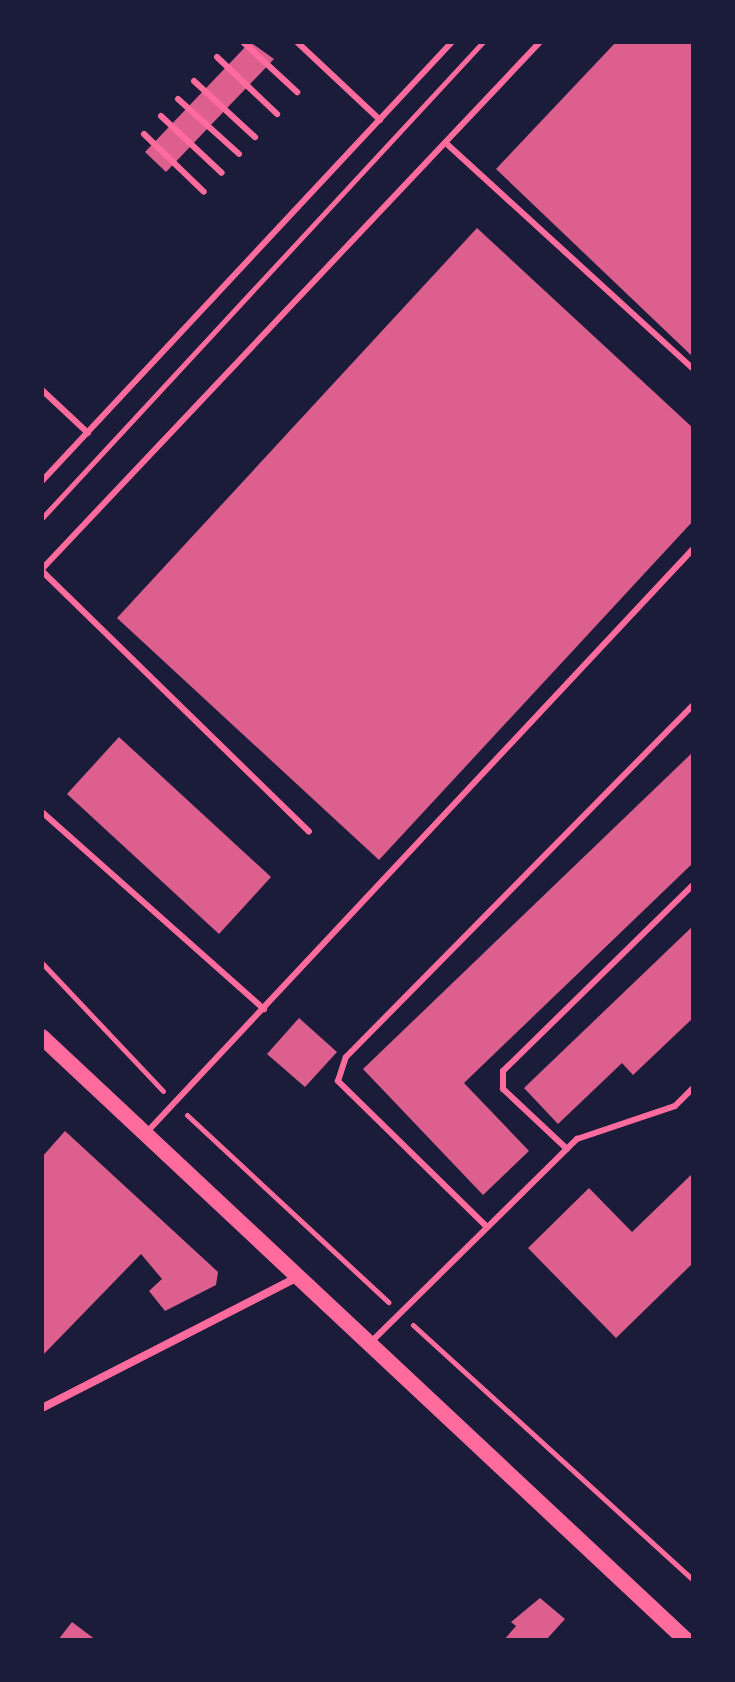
<!DOCTYPE html>
<html>
<head>
<meta charset="utf-8">
<style>
	body { margin:0 }
	#map { position:relative; width:735px; height:1682px; overflow:hidden; background:#1b1b3a; font-family:"Titillium Web",sans-serif }
	div>[style] { position:absolute }
	.building>* { inset:0; background:#dd5f8e }
	.path>* { height:5px; margin:-2.5px; padding:0 2.5px; transform-origin:2.5px; border-radius:2.5px; background:#ff6b9d }
	.service>* { height:6px; margin:-3px; padding:0 3px; transform-origin:3px; border-radius:3px; background:#ff6b9d }
	.minor>* { height:8px; margin:-4px; padding:0 4px; transform-origin:4px; border-radius:4px; background:#ff6b9d }
	.secondary>* { height:16px; margin:-8px; padding:0 8px; transform-origin:8px; border-radius:8px; background:#ff6b9d }
	span { translate:-50% -50%; white-space:nowrap; text-align:center; line-height:1.15; -webkit-text-stroke:8px #1b1b3a; paint-order:stroke }
	.frame { position:absolute; inset:0; border:44px solid #1b1b3a; pointer-events:none }
</style>
</head>
<body>
<div id="map">
	<div class="building">
		<i style="clip-path:polygon(250px 42px,274px 59px,166px 172px,145px 152px)"></i>
		<i style="clip-path:polygon(616px 42px,693px 42px,693px 357px,496px 169px)"></i>
		<i style="clip-path:polygon(477px 228px,693px 428px,693px 521px,379px 860px,117px 618px)"></i>
		<i style="clip-path:polygon(119px 737px,271px 877px,219px 934px,67px 794px)"></i>
		<i style="clip-path:polygon(693px 752px,693px 863px,464px 1083px,529px 1151px,483px 1195px,363px 1069px)"></i>
		<i style="clip-path:polygon(693px 926px,693px 1018px,633px 1075px,622px 1063px,558px 1124px,524px 1088px)"></i>
		<i style="clip-path:polygon(299px 1018px,337px 1052px,305px 1087px,267px 1054px)"></i>
		<i style="clip-path:polygon(65px 1131px,218px 1272px,216px 1285px,165px 1311px,149px 1291px,162px 1279px,141px 1254px,42px 1356px,42px 1157px)"></i>
		<i style="clip-path:polygon(693px 1173px,693px 1263px,616px 1338px,528px 1248px,589px 1188px,632px 1232px)"></i>
		<i style="clip-path:polygon(540px 1598px,565px 1619px,546px 1640px,504px 1640px,516px 1626px,511px 1622px)"></i>
		<i style="clip-path:polygon(72px 1622px,96px 1640px,58px 1640px)"></i>
	</div>
	<div class="path">
		<i style="left:42px;top:518px;width:649px;rotate:-47.19deg"></i>
		<i style="left:42px;top:963px;width:176px;rotate:46.6deg"></i>
		<i style="left:187px;top:1115px;width:275px;rotate:42.9deg"></i>
		<i style="left:413px;top:1325px;width:379px;rotate:42.3deg"></i>
	</div>
	<div class="service">
		<i style="left:243px;top:42px;width:74px;rotate:42.8deg"></i>
		<i style="left:297px;top:42px;width:114px;rotate:43.2deg"></i>
		<i style="left:217px;top:57px;width:83px;rotate:43.5deg"></i>
		<i style="left:194px;top:81px;width:83px;rotate:42.6deg"></i>
		<i style="left:178px;top:99px;width:82px;rotate:42deg"></i>
		<i style="left:161px;top:116px;width:83px;rotate:43.1deg"></i>
		<i style="left:144px;top:134px;width:83px;rotate:44deg"></i>
		<i style="left:448px;top:145px;width:332px;rotate:42.4deg"></i>
		<i style="left:42px;top:390px;width:63px;rotate:43.1deg"></i>
		<i style="left:42px;top:481px;width:601px;rotate:-46.96deg"></i>
		<i style="left:42px;top:569px;width:725px;rotate:-46.62deg"></i>
		<i style="left:42px;top:571px;width:373px;rotate:44.3deg"></i>
		<i style="left:42px;top:812px;width:297px;rotate:41.6deg"></i>
		<i style="left:146px;top:1133px;width:800px;rotate:-46.87deg"></i>
		<i style="left:567px;top:1149px;width:88px;rotate:-136.8deg"></i>
		<i style="left:503px;top:1089px;width:18px;rotate:-90deg"></i>
		<i style="left:503px;top:1071px;width:266px;rotate:-44.4deg"></i>
		<i style="left:485px;top:1225px;width:206px;rotate:-135.6deg"></i>
		<i style="left:338px;top:1081px;width:25px;rotate:-72deg"></i>
		<i style="left:346px;top:1057px;width:494px;rotate:-45.4deg"></i>
		<i style="left:370px;top:1343px;width:291px;rotate:-44.6deg"></i>
		<i style="left:577px;top:1139px;width:103px;rotate:-18.6deg"></i>
		<i style="left:675px;top:1106px;width:25px;rotate:-45deg"></i>
	</div>
	<div class="minor">
		<i style="left:42px;top:1408px;width:285px;rotate:-27.1deg"></i>
	</div>
	<div class="secondary">
		<i style="left:42px;top:1037px;width:882px;rotate:43.12deg"></i>
	</div>
	<div class="frame"></div>
</div>
</body>
</html>
